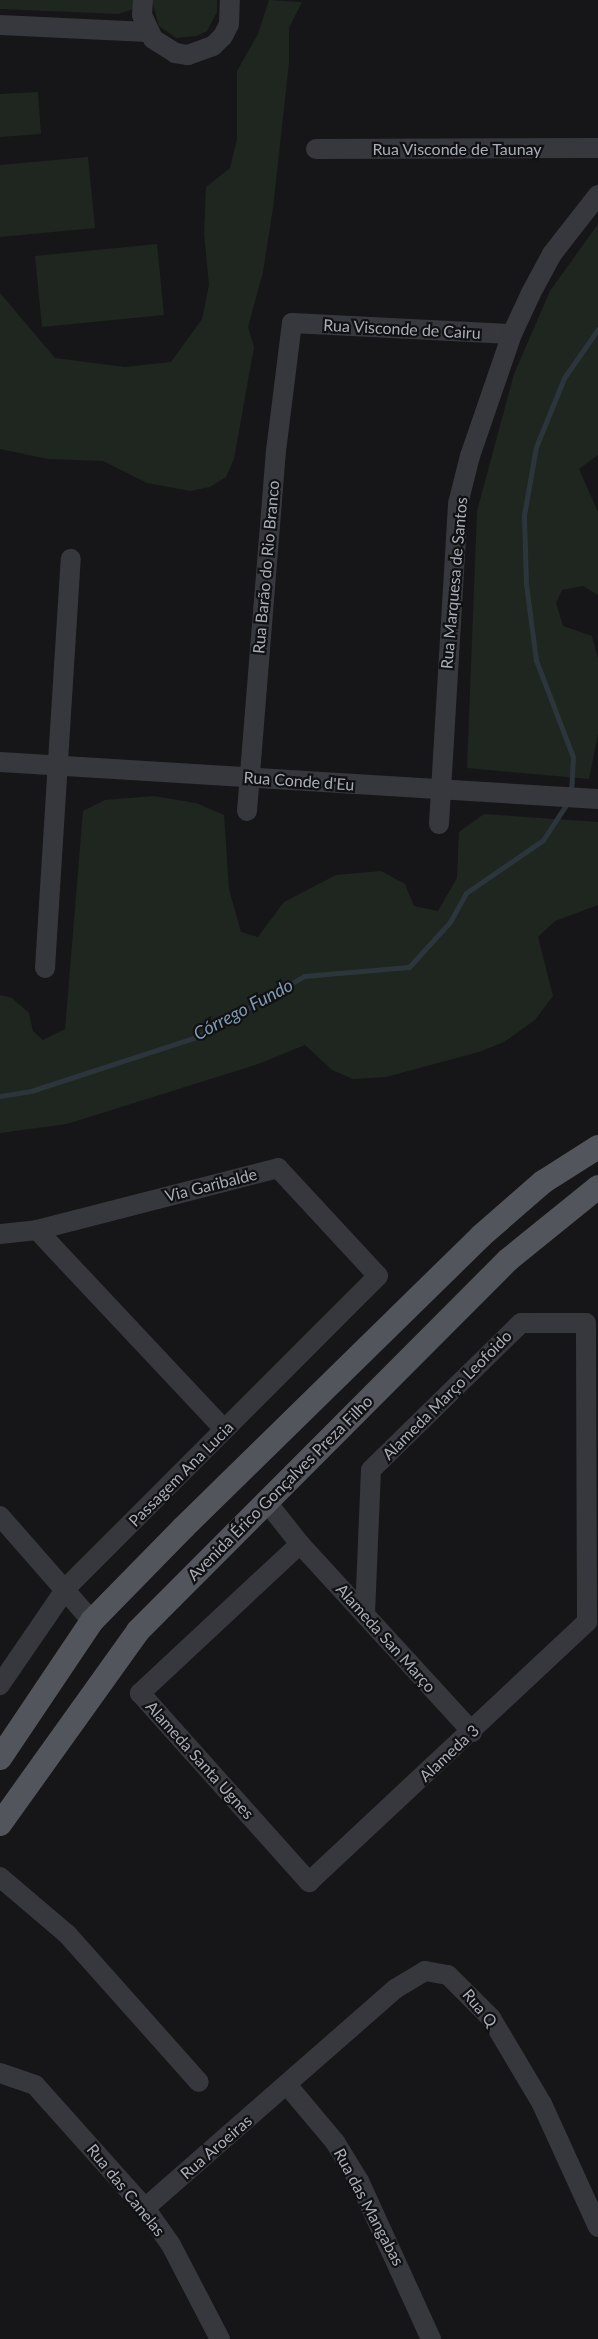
<!DOCTYPE html>
<html>
<head>
<meta charset="utf-8">
<style>
	body { margin:0 }
	#map { position:relative; width:598px; height:2339px; overflow:hidden; background:#161618; font-family:Lato,sans-serif }
	div>[style] { position:absolute }
	.green>* { inset:0; background:#1e261f }
	.stream>* { height:5px; margin:-2.5px; padding:0 2.5px; transform-origin:2.5px; border-radius:2.5px; background:#2c353c }
	.minor>* { height:20px; margin:-10px; padding:0 10px; transform-origin:10px; border-radius:10px; background:#37383d }
	.major>* { height:24px; margin:-12px; padding:0 12px; transform-origin:12px; border-radius:12px; background:#53555c }
	span { translate:-50% -50%; white-space:nowrap; text-align:center; line-height:1.15; -webkit-text-stroke:4.5px #111113; paint-order:stroke }
	.street-label { font-size:16px; color:#a8adb8 }
	.water-label { font-size:18px; color:#7f9bb3; font-style:italic }
</style>
</head>
<body>
<div id="map">
	<div class="green">
		<i style="clip-path:polygon(0 0,134px 0,134px 9px,118px 14px,0 9px)"></i>
		<i style="clip-path:polygon(152px 0,217px 0,217px 12px,207px 31px,197px 36px,176px 38px,159px 26px)"></i>
		<i style="clip-path:polygon(269px 0,302px 2px,289px 28px,289px 63px,273px 208px,263px 272px,248px 327px,254px 347px,234px 459px,226px 477px,210px 487px,190px 491px,147px 483px,103px 461px,48px 459px,0 449px,0 293px,55px 358px,125px 367px,171px 362px,202px 319px,209px 285px,204px 233px,206px 187px,230px 168px,237px 139px,237px 71px,258px 34px)"></i>
		<i style="clip-path:polygon(38px 92px,41px 134px,0 137px,0 94px)"></i>
		<i style="clip-path:polygon(88px 157px,95px 228px,0 237px,0 165px)"></i>
		<i style="clip-path:polygon(598px 224px,598px 455px,579px 469px,598px 512px,598px 595px,583px 586px,562px 590px,556px 603px,563px 626px,592px 636px,598px 659px,598px 734px,589px 779px,467px 768px,477px 511px,514px 374px,550px 291px)"></i>
		<i style="clip-path:polygon(157px 244px,164px 315px,42px 327px,35px 256px)"></i>
		<i style="clip-path:polygon(154px 796px,196px 803px,224px 815px,229px 889px,241px 932px,258px 937px,284px 902px,336px 875px,381px 871px,405px 884px,414px 906px,438px 911px,457px 878px,459px 832px,484px 814px,598px 822px,598px 905px,555px 921px,538px 937px,553px 996px,535px 1020px,504px 1042px,479px 1052px,386px 1077px,353px 1079px,332px 1070px,305px 1045px,258px 1064px,67px 1124px,0 1133px,0 995px,12px 998px,29px 1013px,33px 1031px,43px 1040px,65px 1029px,83px 811px,105px 800px)"></i>
	</div>
	<div class="stream">
		<i style="left:571px;top:794px;width:37px;rotate:-87deg"></i>
		<i style="left:573px;top:757px;width:104px;rotate:-110.9deg"></i>
		<i style="left:536px;top:660px;width:77px;rotate:-97.5deg"></i>
		<i style="left:526px;top:584px;width:69px;rotate:-91.7deg"></i>
		<i style="left:524px;top:515px;width:69px;rotate:-80deg"></i>
		<i style="left:536px;top:447px;width:74px;rotate:-67.9deg"></i>
		<i style="left:564px;top:378px;width:60px;rotate:-55.2deg"></i>
		<i style="left:0;top:1096px;width:31px;rotate:-9deg"></i>
		<i style="left:31px;top:1091px;width:177px;rotate:-18.1deg"></i>
		<i style="left:199px;top:1036px;width:121px;rotate:-29.7deg"></i>
		<i style="left:304px;top:976px;width:105px;rotate:-4.9deg"></i>
		<i style="left:409px;top:967px;width:61px;rotate:-47.7deg"></i>
		<i style="left:450px;top:922px;width:33px;rotate:-61deg"></i>
		<i style="left:466px;top:893px;width:93px;rotate:-34.5deg"></i>
		<i style="left:543px;top:840px;width:45px;rotate:-56.7deg"></i>
	</div>
	<div class="minor">
		<i style="left:143px;top:0;width:15px;rotate:94deg"></i>
		<i style="left:142px;top:15px;width:26px;rotate:65deg"></i>
		<i style="left:153px;top:39px;width:26px;rotate:32deg"></i>
		<i style="left:175px;top:53px;width:13px;rotate:9deg"></i>
		<i style="left:188px;top:55px;width:27px;rotate:-20deg"></i>
		<i style="left:213px;top:46px;width:14px;rotate:-45deg"></i>
		<i style="left:223px;top:36px;width:13px;rotate:-63deg"></i>
		<i style="left:229px;top:24px;width:24px;rotate:-88deg"></i>
		<i style="left:0;top:25px;width:148px;rotate:2.7deg"></i>
		<i style="left:316px;top:149px;width:282px;rotate:-0.2deg"></i>
		<i style="left:0;top:762px;width:599px;rotate:3.54deg"></i>
		<i style="left:247px;top:811px;width:361px;rotate:-85.4deg"></i>
		<i style="left:276px;top:451px;width:129px;rotate:-82.9deg"></i>
		<i style="left:292px;top:323px;width:220px;rotate:2.9deg"></i>
		<i style="left:439px;top:824px;width:321px;rotate:-86.6deg"></i>
		<i style="left:458px;top:504px;width:49px;rotate:-76deg"></i>
		<i style="left:470px;top:456px;width:129px;rotate:-71deg"></i>
		<i style="left:512px;top:334px;width:45px;rotate:-65.1deg"></i>
		<i style="left:531px;top:293px;width:44px;rotate:-61.7deg"></i>
		<i style="left:552px;top:254px;width:75px;rotate:-52.1deg"></i>
		<i style="left:45px;top:968px;width:410px;rotate:-86.4deg"></i>
		<i style="left:37px;top:1230px;width:274px;rotate:46.8deg"></i>
		<i style="left:0;top:1234px;width:37px;rotate:-6deg"></i>
		<i style="left:37px;top:1230px;width:249px;rotate:-14.4deg"></i>
		<i style="left:278px;top:1168px;width:147px;rotate:47.2deg"></i>
		<i style="left:378px;top:1276px;width:440px;rotate:135deg"></i>
		<i style="left:67px;top:1587px;width:119px;rotate:124.4deg"></i>
		<i style="left:266px;top:1501px;width:55px;rotate:51.7deg"></i>
		<i style="left:300px;top:1544px;width:255px;rotate:47.5deg"></i>
		<i style="left:0;top:1516px;width:140px;rotate:48.8deg"></i>
		<i style="left:300px;top:1544px;width:219px;rotate:137deg"></i>
		<i style="left:140px;top:1693px;width:254px;rotate:48.2deg"></i>
		<i style="left:309px;top:1882px;width:381px;rotate:-43.1deg"></i>
		<i style="left:587px;top:1622px;width:299px;rotate:-90.2deg"></i>
		<i style="left:586px;top:1323px;width:65px;rotate:180deg"></i>
		<i style="left:521px;top:1323px;width:210px;rotate:135.6deg"></i>
		<i style="left:371px;top:1470px;width:144px;rotate:92.4deg"></i>
		<i style="left:0;top:1877px;width:88px;rotate:40.4deg"></i>
		<i style="left:67px;top:1934px;width:198px;rotate:48.3deg"></i>
		<i style="left:0;top:2073px;width:37px;rotate:19deg"></i>
		<i style="left:35px;top:2085px;width:165px;rotate:48.2deg"></i>
		<i style="left:145px;top:2208px;width:45px;rotate:54.9deg"></i>
		<i style="left:171px;top:2245px;width:106px;rotate:62.5deg"></i>
		<i style="left:288px;top:2086px;width:73px;rotate:50deg"></i>
		<i style="left:335px;top:2142px;width:46px;rotate:58.4deg"></i>
		<i style="left:359px;top:2181px;width:174px;rotate:65.5deg"></i>
		<i style="left:145px;top:2208px;width:332px;rotate:-41.2deg"></i>
		<i style="left:395px;top:1989px;width:35px;rotate:-31deg"></i>
		<i style="left:425px;top:1971px;width:23px;rotate:10deg"></i>
		<i style="left:448px;top:1975px;width:61px;rotate:45deg"></i>
		<i style="left:491px;top:2018px;width:100px;rotate:59.3deg"></i>
		<i style="left:542px;top:2104px;width:135px;rotate:65.5deg"></i>
	</div>
	<div class="major">
		<i style="left:0;top:1758px;width:165px;rotate:-56.1deg"></i>
		<i style="left:92px;top:1621px;width:130px;rotate:-45.6deg"></i>
		<i style="left:183px;top:1528px;width:417px;rotate:-44.4deg"></i>
		<i style="left:481px;top:1236px;width:82px;rotate:-41.1deg"></i>
		<i style="left:543px;top:1182px;width:65px;rotate:-32.5deg"></i>
		<i style="left:0;top:1824px;width:237px;rotate:-54.4deg"></i>
		<i style="left:138px;top:1631px;width:524px;rotate:-45.08deg"></i>
		<i style="left:508px;top:1260px;width:116px;rotate:-39deg"></i>
	</div>
	<div class="street-label">
		<span style="left:457px;top:149px">Rua Visconde de Taunay</span>
		<span style="left:402px;top:329px;rotate:3deg">Rua Visconde de Cairu</span>
		<span style="left:266px;top:567px;rotate:-85deg">Rua Barão do Rio Branco</span>
		<span style="left:454px;top:583px;rotate:-85deg">Rua Marquesa de Santos</span>
		<span style="left:299px;top:781px;rotate:4deg">Rua Conde d'Eu</span>
		<span style="left:211px;top:1185px;rotate:-14deg">Via Garibalde</span>
		<span style="left:447px;top:1395px;rotate:-45deg">Alameda Março Leofoido</span>
		<span style="left:181px;top:1474px;rotate:-45deg">Passagem Ana Lucia</span>
		<span style="left:280px;top:1488px;rotate:-45deg">Avenida Érico Gonçalves Preza Filho</span>
		<span style="left:386px;top:1638px;rotate:48deg">Alameda San Março</span>
		<span style="left:449px;top:1753px;rotate:-43deg">Alameda 3</span>
		<span style="left:200px;top:1760px;rotate:48deg">Alameda Santa Ugnes</span>
		<span style="left:480px;top:2008px;rotate:50deg">Rua Q</span>
		<span style="left:216px;top:2147px;rotate:-41deg">Rua Aroeiras</span>
		<span style="left:126px;top:2190px;rotate:51deg">Rua das Canelas</span>
		<span style="left:369px;top:2207px;rotate:62deg">Rua das Mangabas</span>
	</div>
	<div class="water-label">
		<span style="left:243px;top:1009px;rotate:-28deg">Córrego Fundo</span>
	</div>
</div>
</body>
</html>
